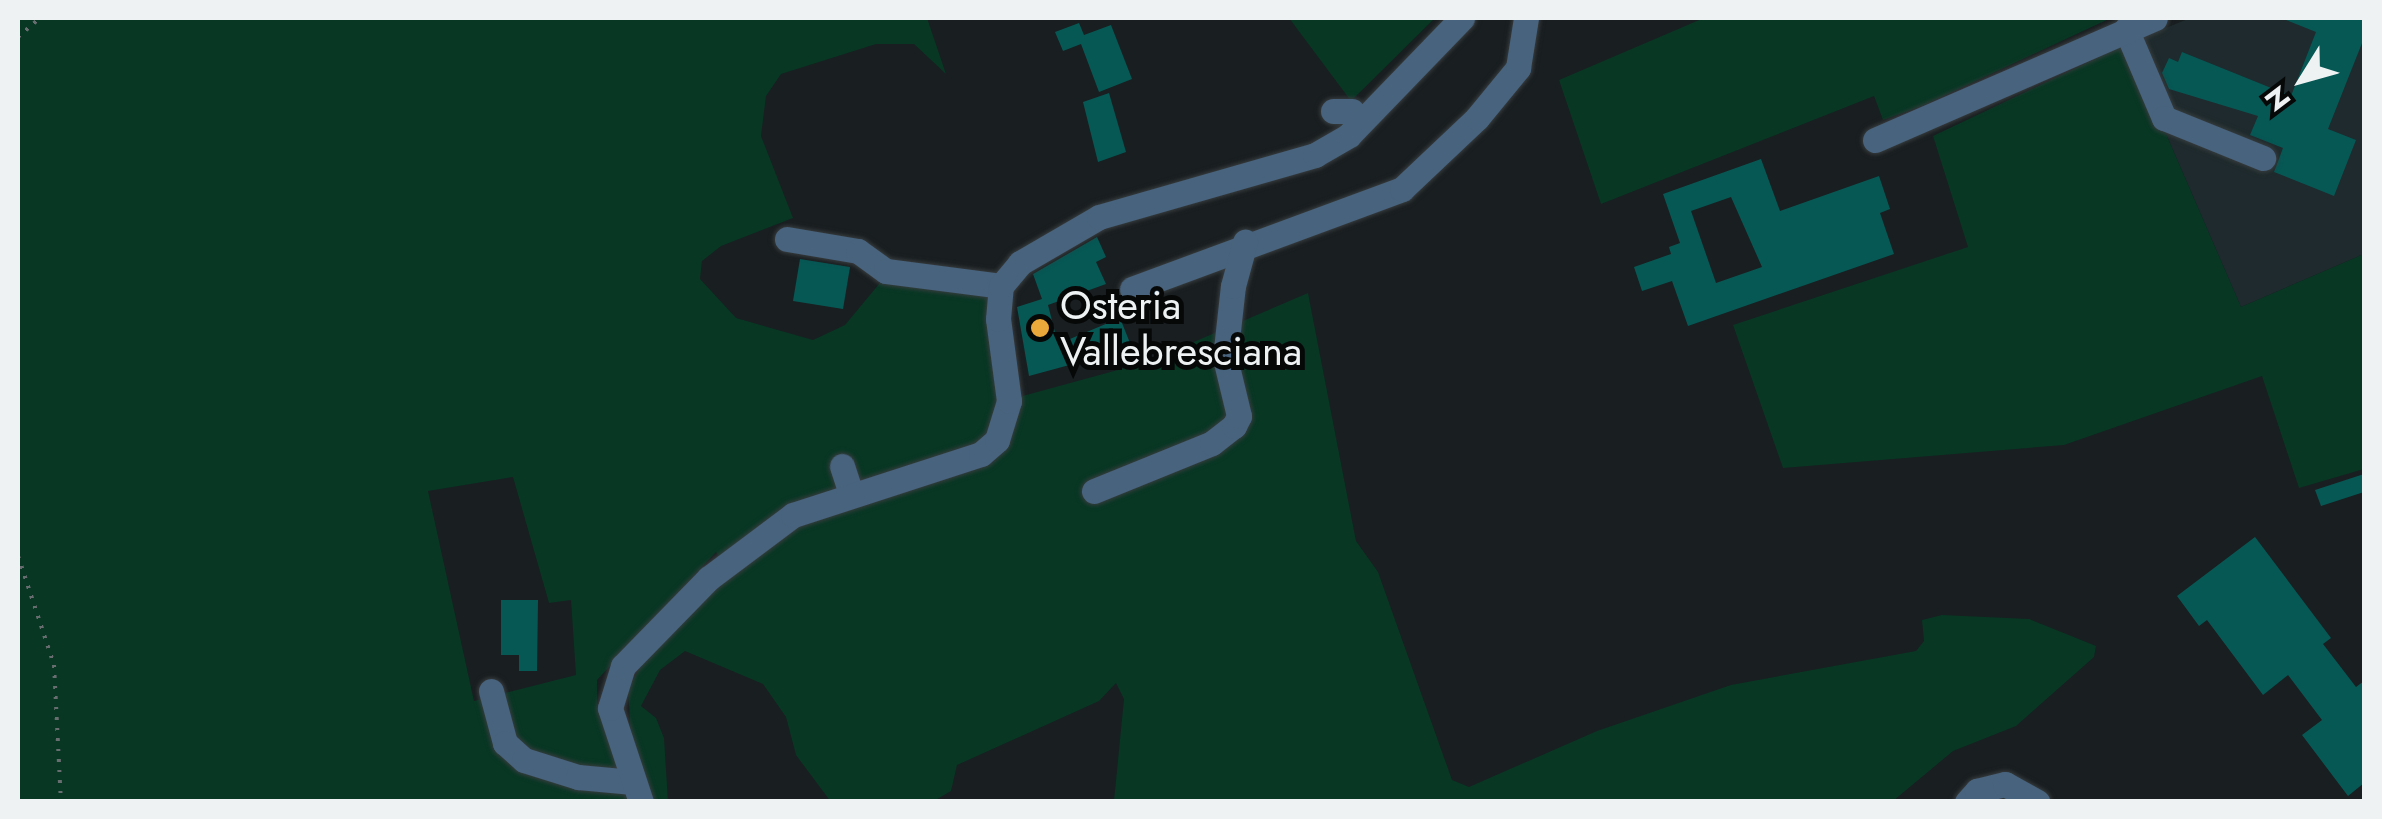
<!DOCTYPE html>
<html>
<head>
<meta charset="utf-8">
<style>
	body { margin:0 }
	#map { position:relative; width:2382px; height:819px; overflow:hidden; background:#191e20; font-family:Jost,sans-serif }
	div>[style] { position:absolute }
	.built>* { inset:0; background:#1e2a2d }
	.green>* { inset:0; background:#083724 }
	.building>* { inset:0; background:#065855 }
	.path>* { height:4px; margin-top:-2px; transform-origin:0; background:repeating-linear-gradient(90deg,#686d6f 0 2.5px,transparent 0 10.5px) }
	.roads { filter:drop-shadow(0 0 2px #373c3e) drop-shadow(0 0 2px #373c3e) }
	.minor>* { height:25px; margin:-12.5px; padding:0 12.5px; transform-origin:12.5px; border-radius:12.5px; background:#48637d }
	.dots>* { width:28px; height:28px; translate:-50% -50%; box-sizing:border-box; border:5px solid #060808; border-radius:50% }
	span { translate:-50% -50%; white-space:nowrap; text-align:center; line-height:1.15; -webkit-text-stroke:10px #060808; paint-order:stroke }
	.poi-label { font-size:40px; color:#eef2f3 }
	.left { translate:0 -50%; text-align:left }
	.frame { position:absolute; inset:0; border:20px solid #eef2f3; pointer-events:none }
	.north { position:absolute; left:2252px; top:30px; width:100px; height:100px; -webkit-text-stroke:8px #060808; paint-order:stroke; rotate:233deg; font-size:28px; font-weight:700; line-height:40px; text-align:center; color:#eef2f3 }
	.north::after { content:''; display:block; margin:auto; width:35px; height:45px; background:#eef2f3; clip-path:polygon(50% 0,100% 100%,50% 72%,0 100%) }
</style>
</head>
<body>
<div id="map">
	<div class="built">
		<i style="clip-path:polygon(2190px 18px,2364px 18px,2364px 254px,2241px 307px,2127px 44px)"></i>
	</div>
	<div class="green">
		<i style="clip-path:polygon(evenodd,18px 18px,927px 18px,946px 74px,914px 44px,876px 44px,781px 74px,766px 96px,761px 136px,793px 218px,721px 246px,702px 261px,700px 279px,736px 318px,813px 340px,845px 325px,884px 278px,994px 291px,1007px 441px,1019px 397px,1147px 362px,1308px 293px,1356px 541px,1378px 572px,1452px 780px,1469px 787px,1597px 731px,1731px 685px,1916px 651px,1924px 641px,1922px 620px,1942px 615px,2029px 619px,2096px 646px,2094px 657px,2016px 726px,1953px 751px,1893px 801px,1114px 801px,1124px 699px,1116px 683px,1099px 701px,957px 765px,951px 791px,934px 801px,831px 802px,796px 755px,786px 717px,763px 684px,685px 651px,660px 670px,641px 706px,656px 718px,664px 738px,668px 801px,654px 801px,631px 738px,628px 689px,650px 650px,731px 574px,716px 552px,597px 680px,597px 706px,631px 801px,18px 801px,18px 18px,513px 477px,549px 603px,571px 600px,576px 675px,474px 701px,428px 491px,513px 477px)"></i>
		<i style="clip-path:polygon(1289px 18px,1435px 18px,1351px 101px)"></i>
		<i style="clip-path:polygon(1704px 18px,2111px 18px,1922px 106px,1883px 120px,1874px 96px,1601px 204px,1559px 80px)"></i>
		<i style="clip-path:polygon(2127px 44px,2241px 307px,2364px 254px,2364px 469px,2299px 488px,2262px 376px,2064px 445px,1783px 468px,1733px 325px,1968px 247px,1933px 136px)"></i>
	</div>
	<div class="building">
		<i style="clip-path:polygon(2281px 18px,2364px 18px,2364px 38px,2328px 129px,2356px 140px,2334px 196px,2274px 172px,2283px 148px,2250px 135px,2258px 116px,2169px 89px,2162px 73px,2169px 58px,2178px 62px,2182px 52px,2291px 96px,2316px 32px)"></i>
		<i style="clip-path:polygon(1079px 23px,1084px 35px,1111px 25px,1132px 79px,1099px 92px,1081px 44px,1063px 51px,1055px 32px)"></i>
		<i style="clip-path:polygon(1109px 93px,1126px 152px,1098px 162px,1083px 102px)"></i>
		<i style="clip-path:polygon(evenodd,1761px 159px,1780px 211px,1879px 176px,1890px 209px,1880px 213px,1894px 254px,1688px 326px,1672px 281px,1642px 291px,1634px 267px,1671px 254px,1669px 247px,1680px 243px,1663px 194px,1761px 159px,1731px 197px,1762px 267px,1716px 283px,1691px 211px,1731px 197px)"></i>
		<i style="clip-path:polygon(1097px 237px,1106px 257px,1096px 262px,1106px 284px,1048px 305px,1058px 344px,1120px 318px,1132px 348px,1029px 376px,1017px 307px,1042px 299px,1033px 274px)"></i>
		<i style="clip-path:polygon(800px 259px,850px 267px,843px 309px,793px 301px)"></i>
		<i style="clip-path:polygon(2364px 474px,2364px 492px,2321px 506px,2315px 490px)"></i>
		<i style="clip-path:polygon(2255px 537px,2331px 638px,2323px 644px,2356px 687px,2364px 681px,2364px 783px,2348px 796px,2302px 735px,2322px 720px,2288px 675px,2263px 695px,2207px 620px,2199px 626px,2177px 596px)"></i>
		<i style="clip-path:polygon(501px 600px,538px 600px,537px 671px,519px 671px,519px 655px,501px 655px)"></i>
	</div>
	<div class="path">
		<i style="left:18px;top:37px;width:29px;rotate:-41deg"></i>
		<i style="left:18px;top:556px;width:115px;rotate:71.7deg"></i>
		<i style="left:54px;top:665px;width:137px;rotate:87.1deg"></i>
	</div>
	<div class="roads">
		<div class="minor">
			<i style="left:2126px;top:29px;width:97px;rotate:66.9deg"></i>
			<i style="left:2164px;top:118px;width:107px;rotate:22deg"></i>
			<i style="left:1333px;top:111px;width:19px"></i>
			<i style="left:1875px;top:140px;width:305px;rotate:-23.5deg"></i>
			<i style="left:787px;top:239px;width:72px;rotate:9.6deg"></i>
			<i style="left:858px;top:251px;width:34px;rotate:36deg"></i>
			<i style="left:886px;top:271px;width:116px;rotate:7.4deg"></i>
			<i style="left:1132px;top:289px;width:288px;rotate:-20.3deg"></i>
			<i style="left:1402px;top:189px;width:103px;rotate:-43.4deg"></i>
			<i style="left:1477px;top:118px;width:65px;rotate:-50.6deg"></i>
			<i style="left:1518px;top:68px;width:51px;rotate:-80.9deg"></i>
			<i style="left:842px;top:466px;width:29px;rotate:72deg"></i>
			<i style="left:1094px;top:491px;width:127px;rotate:-22.1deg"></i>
			<i style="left:1212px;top:443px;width:28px;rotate:-38deg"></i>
			<i style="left:1234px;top:426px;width:11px;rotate:-63deg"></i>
			<i style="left:1239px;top:416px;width:60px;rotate:-103.6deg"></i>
			<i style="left:1225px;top:358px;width:72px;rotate:-83.7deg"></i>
			<i style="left:1233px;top:286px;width:46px;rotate:-74.7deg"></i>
			<i style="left:491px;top:691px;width:54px;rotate:74.9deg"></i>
			<i style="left:505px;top:743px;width:25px;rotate:42deg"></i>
			<i style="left:524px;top:760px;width:57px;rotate:17.5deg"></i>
			<i style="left:578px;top:777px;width:55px;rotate:5.2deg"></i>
			<i style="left:641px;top:802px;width:99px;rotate:-108.3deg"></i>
			<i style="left:610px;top:708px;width:44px;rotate:-72.8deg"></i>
			<i style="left:623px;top:666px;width:123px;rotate:-45.7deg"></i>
			<i style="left:709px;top:578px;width:105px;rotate:-36.9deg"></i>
			<i style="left:793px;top:515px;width:198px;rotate:-18deg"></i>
			<i style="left:981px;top:454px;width:21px;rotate:-41deg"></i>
			<i style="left:997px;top:440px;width:41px;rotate:-72.9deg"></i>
			<i style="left:1009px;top:401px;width:83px;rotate:-97.6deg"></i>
			<i style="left:998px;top:319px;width:33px;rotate:-85deg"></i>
			<i style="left:1001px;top:286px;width:30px;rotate:-50deg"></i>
			<i style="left:1020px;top:263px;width:91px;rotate:-30.2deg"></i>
			<i style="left:1099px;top:217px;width:225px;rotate:-16deg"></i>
			<i style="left:1315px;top:155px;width:39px;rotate:-30deg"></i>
			<i style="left:1349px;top:135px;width:163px;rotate:-46deg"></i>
			<i style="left:1967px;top:802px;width:15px;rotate:-48deg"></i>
			<i style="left:1977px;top:791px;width:29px;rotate:-14deg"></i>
			<i style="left:2005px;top:784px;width:37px;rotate:29deg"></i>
		</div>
	</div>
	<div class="dots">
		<i style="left:1040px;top:328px;background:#eca93b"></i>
	</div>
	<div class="poi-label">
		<span class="left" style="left:1060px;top:328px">Osteria<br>Vallebresciana</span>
	</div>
	<div class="frame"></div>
	<div class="north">N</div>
</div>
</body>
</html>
